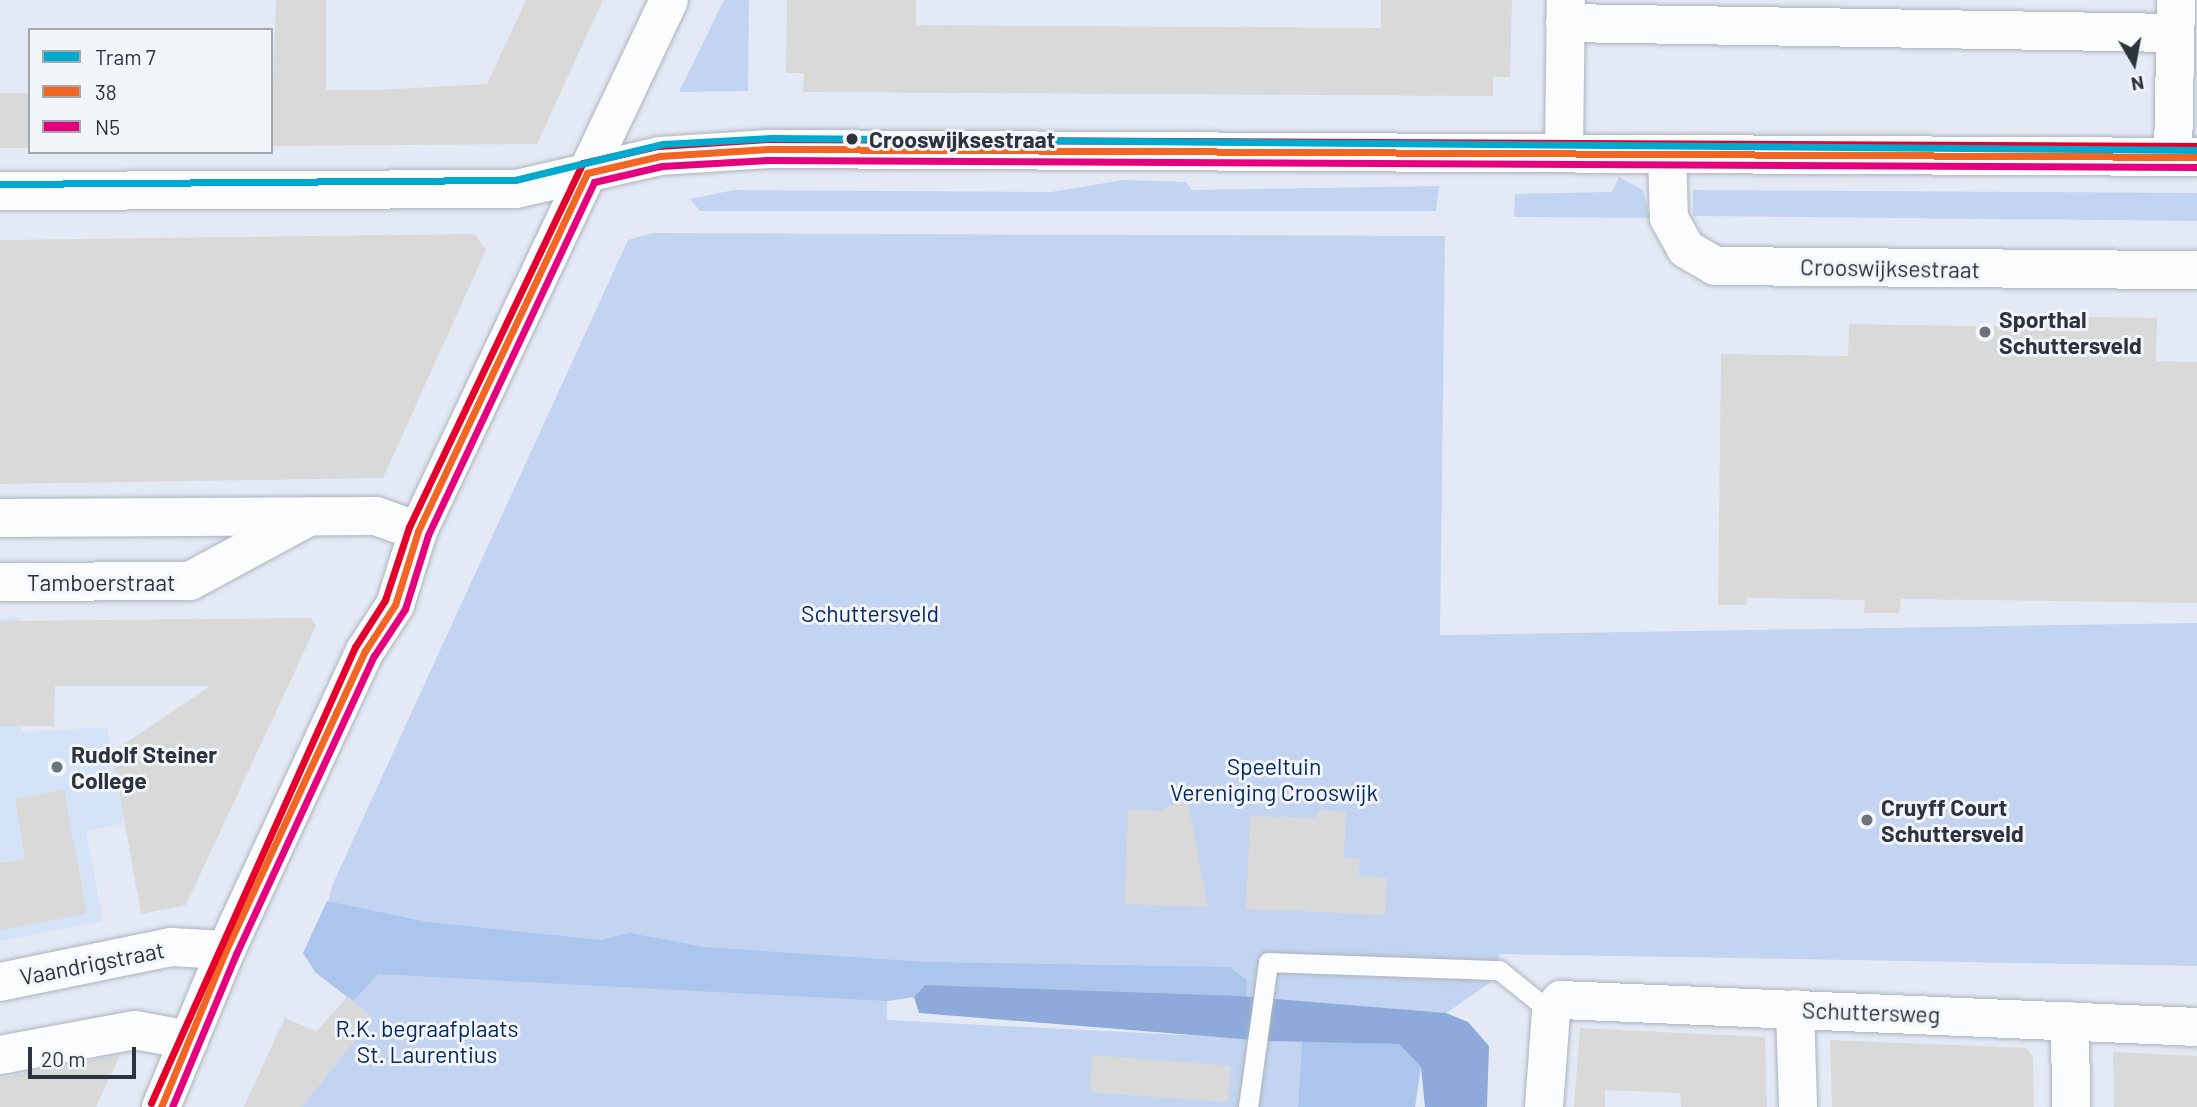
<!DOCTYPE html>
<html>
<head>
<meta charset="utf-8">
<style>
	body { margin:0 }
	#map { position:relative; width:2197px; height:1107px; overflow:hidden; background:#e4eaf5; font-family:Barlow,sans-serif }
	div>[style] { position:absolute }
	.built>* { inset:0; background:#d5e3f9 }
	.green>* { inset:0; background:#c2d4f1 }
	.forest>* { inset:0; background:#abc5ed }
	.water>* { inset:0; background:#8daada }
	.building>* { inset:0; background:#d9d9d9 }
	.roads { filter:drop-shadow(0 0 2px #adb3bc) drop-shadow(0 0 2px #adb3bc) }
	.service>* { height:19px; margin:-9.5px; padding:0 9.5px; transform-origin:9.5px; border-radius:9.5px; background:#fbfcfe }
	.minor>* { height:38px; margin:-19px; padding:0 19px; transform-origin:19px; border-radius:19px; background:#fbfcfe }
	.tertiary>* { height:38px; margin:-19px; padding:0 19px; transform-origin:19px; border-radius:19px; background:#fbfcfe }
	.bus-1>* { height:7px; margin:-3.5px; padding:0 3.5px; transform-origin:3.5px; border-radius:3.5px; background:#f26522 }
	.bus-2>* { height:7px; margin:-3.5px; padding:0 3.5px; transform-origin:3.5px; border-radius:3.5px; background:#e5007d }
	.bus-3>* { height:7px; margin:-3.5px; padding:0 3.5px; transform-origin:3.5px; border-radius:3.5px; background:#e4002b }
	.tram-1>* { height:7px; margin:-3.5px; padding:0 3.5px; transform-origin:3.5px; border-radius:3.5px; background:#00a9ce }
	.dots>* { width:19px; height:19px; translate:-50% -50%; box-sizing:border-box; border:4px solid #f2f5fa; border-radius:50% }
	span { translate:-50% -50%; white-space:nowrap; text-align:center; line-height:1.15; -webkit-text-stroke:6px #f2f5fa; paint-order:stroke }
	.stop-label { font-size:23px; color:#2c333c; font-weight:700 }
	.left { translate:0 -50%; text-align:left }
	.street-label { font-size:23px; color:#2c333c }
	.poi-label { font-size:23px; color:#2c333c; font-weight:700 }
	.park-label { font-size:23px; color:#062962 }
	.legend { position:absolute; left:28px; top:28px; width:245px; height:126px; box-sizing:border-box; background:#f2f5fa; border:2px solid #a3a7ae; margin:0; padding:9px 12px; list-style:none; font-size:21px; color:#2c333c }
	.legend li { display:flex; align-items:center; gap:14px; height:35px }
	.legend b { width:35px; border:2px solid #a3a7ae }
	.north { position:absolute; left:2099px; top:28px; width:70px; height:70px; -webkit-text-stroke:5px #f2f5fa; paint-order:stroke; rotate:170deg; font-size:19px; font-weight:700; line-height:28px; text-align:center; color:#2c333c }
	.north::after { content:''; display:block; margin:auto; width:24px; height:32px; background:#2c333c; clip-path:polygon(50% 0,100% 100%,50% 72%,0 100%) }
	.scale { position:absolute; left:28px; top:1047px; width:108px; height:32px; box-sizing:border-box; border:4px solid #2c333c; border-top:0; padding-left:9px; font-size:21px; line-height:24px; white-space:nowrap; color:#2c333c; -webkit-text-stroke:5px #f2f5fa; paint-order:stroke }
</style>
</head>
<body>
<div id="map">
	<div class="built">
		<i style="clip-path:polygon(0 618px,21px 618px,22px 732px,107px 727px,125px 823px,86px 831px,103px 921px,0 941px)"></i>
	</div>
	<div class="green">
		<i style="clip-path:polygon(724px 0,749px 0,748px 91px,679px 92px)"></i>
		<i style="clip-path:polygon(1619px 177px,1643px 190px,1650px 218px,1514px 217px,1515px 194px,1612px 192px)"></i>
		<i style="clip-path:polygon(1123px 180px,1186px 182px,1192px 190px,1439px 186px,1436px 211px,700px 211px,690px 199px,734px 190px,1051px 192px)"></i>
		<i style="clip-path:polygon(1693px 190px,2197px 193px,2197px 221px,1693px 216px)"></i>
		<i style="clip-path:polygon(652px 233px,1445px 236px,1440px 635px,2197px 623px,2197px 966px,1500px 954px,1491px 982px,1446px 1013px,925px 985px,914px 997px,887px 1001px,887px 1020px,1302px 1041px,1298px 1107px,244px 1107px,285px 1018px,317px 1032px,347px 997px,312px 968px,332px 886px,628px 240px)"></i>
	</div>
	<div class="forest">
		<i style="clip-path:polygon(327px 901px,427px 922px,601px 940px,630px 933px,704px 947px,926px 962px,1230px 967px,1247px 981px,1246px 999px,925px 985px,914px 997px,887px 1001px,378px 974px,353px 1001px,316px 973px,303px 953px)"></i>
		<i style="clip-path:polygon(1302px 1041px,1399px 1044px,1421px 1067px,1415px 1107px,1298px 1107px)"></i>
	</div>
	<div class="water">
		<i style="clip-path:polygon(925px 985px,1239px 996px,1446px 1013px,1468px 1022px,1489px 1046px,1487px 1107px,1425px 1107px,1421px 1067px,1399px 1044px,1267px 1041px,919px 1013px,914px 997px)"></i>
	</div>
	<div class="building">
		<i style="clip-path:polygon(276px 0,326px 0,326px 90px,377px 90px,487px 84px,526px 0,603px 0,537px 144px,271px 146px)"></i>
		<i style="clip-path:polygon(787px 0,916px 0,916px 25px,1381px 28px,1381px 0,1512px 0,1510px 77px,1493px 77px,1493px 96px,803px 92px,804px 73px,786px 73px)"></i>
		<i style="clip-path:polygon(0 93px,30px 93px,30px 148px,0 148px)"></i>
		<i style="clip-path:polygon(475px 234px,486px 250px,383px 478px,0 484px,0 240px)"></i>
		<i style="clip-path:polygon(2023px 316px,2157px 318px,2156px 361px,2197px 362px,2197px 603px,1901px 599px,1899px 613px,1864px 613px,1865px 600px,1747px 598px,1747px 605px,1718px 605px,1721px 354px,1848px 356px,1849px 324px,2023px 327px)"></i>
		<i style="clip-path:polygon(311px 618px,316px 626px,186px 905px,141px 914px,112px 752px,210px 686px,55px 686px,54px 726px,0 726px,0 621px)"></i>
		<i style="clip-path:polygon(64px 790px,87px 914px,0 930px,0 863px,25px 859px,15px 799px)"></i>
		<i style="clip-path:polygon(1187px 798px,1208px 907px,1125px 904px,1128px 810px,1160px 811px)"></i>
		<i style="clip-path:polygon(1317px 810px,1346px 812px,1344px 858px,1360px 859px,1359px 876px,1387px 878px,1385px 915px,1246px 909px,1250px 816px,1317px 818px)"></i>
		<i style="clip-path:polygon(348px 997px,373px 1018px,302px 1107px,244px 1107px,285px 1018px,316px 1032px)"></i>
		<i style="clip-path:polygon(1580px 1028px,1765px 1037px,1767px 1107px,1681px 1107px,1680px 1093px,1605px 1090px,1605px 1107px,1574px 1107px)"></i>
		<i style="clip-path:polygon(1830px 1040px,2026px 1048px,2033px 1057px,2034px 1107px,1832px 1107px)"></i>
		<i style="clip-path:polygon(2113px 1052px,2197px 1056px,2197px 1107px,2114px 1107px)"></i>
		<i style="clip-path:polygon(120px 1055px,96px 1107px,0 1107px,0 1078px)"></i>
		<i style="clip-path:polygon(1092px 1055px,1231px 1066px,1228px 1102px,1090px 1092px)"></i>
	</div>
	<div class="roads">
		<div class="service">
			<i style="left:1248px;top:1107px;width:146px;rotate:-82.1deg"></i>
			<i style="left:1268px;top:962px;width:231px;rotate:2deg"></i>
			<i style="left:1499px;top:970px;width:67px;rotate:38.9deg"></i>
		</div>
		<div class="minor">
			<i style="left:1565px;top:23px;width:610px;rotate:0.94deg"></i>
			<i style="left:1564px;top:153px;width:153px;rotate:-89.3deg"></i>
			<i style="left:1667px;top:155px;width:63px;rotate:88.2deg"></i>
			<i style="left:1669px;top:218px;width:35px;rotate:61deg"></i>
			<i style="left:1686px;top:249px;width:34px;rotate:30deg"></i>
			<i style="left:1715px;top:266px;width:482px;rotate:0.5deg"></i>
			<i style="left:2173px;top:157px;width:157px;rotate:-88.9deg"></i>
			<i style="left:587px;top:173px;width:191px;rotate:-64.6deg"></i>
			<i style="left:0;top:518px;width:376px;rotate:-0.3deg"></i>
			<i style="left:376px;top:516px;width:45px;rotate:19.7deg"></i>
			<i style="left:0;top:582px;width:190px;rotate:-0.3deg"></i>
			<i style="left:190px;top:581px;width:136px;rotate:-28.4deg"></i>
			<i style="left:0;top:982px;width:175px;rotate:-11.6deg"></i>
			<i style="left:171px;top:947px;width:55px;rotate:3.1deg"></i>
			<i style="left:1795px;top:1009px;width:98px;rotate:88.2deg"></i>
			<i style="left:2070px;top:1021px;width:86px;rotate:89.3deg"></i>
			<i style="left:0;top:1055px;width:137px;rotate:-10.5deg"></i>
			<i style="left:135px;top:1030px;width:55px;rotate:10.5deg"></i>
			<i style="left:1544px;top:1107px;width:95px;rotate:-85.8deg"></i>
			<i style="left:1551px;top:1012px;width:16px;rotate:-50deg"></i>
			<i style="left:1561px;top:1000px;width:637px;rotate:2.43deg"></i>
		</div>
		<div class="tertiary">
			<i style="left:0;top:191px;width:516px;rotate:-0.22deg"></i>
			<i style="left:516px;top:189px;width:148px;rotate:-12.9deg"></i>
			<i style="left:660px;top:156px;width:108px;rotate:-3.7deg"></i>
			<i style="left:768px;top:149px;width:1429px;rotate:0.32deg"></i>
			<i style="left:161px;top:1107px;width:170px;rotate:-67.5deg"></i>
			<i style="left:226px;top:950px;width:330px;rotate:-65.1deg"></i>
			<i style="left:365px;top:651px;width:55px;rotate:-56.9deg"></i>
			<i style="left:395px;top:605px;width:77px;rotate:-72.7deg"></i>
			<i style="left:418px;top:531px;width:396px;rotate:-64.7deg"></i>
		</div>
	</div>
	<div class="bus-1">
		<i style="left:587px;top:173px;width:75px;rotate:-13.1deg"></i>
		<i style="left:660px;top:156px;width:108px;rotate:-3.7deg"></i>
		<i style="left:768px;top:149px;width:1429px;rotate:0.32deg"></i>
		<i style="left:161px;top:1107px;width:170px;rotate:-67.5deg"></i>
		<i style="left:226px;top:950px;width:330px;rotate:-65.1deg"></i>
		<i style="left:365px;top:651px;width:55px;rotate:-56.9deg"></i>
		<i style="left:395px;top:605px;width:77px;rotate:-72.7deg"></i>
		<i style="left:418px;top:531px;width:396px;rotate:-64.7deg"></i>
	</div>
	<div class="bus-2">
		<i style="left:172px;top:1107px;width:166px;rotate:-67.3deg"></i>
		<i style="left:236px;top:954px;width:328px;rotate:-65.2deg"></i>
		<i style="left:374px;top:656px;width:56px;rotate:-56.6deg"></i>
		<i style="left:405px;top:609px;width:77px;rotate:-72.7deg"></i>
		<i style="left:428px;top:535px;width:390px;rotate:-64.8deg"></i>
		<i style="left:594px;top:182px;width:70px;rotate:-13.2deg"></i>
		<i style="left:662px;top:166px;width:106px;rotate:-3.2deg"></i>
		<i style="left:768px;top:160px;width:1429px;rotate:0.28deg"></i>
	</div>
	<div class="bus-3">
		<i style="left:151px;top:1103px;width:500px;rotate:-65.9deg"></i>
		<i style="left:355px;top:647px;width:56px;rotate:-57.4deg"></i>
		<i style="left:385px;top:600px;width:77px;rotate:-71.8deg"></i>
		<i style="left:409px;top:527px;width:403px;rotate:-64.5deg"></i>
		<i style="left:583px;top:163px;width:77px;rotate:-12.8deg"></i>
		<i style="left:658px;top:146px;width:110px;rotate:-3.6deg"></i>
		<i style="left:768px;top:139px;width:1429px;rotate:0.28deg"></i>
	</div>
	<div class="tram-1">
		<i style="left:0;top:184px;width:515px;rotate:-0.45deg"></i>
		<i style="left:515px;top:180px;width:152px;rotate:-13.7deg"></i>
		<i style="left:663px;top:144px;width:109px;rotate:-3.2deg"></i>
		<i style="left:772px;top:138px;width:1425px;rotate:0.48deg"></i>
	</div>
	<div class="dots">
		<i style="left:852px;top:139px;background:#2c333c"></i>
		<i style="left:1985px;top:332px;background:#6c737d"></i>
		<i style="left:57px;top:767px;background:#6c737d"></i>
		<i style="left:1867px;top:820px;background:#6c737d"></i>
	</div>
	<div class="stop-label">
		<span class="left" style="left:869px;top:139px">Crooswijksestraat</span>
	</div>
	<div class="street-label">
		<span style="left:1890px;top:268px;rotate:1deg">Crooswijksestraat</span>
		<span style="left:101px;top:582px">Tamboerstraat</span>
		<span style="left:92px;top:963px;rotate:-11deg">Vaandrigstraat</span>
		<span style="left:1871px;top:1012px;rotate:2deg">Schuttersweg</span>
	</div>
	<div class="poi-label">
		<span class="left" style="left:1999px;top:332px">Sporthal<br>Schuttersveld</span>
		<span class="left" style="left:71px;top:767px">Rudolf Steiner<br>College</span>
		<span class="left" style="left:1881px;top:820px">Cruyff Court<br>Schuttersveld</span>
	</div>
	<div class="park-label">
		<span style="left:870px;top:613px">Schuttersveld</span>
		<span style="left:1274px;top:779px">Speeltuin<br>Vereniging Crooswijk</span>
		<span style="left:427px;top:1041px">R.K. begraafplaats<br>St. Laurentius</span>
	</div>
	<ul class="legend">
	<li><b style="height:9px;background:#00a9ce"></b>Tram 7</li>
	<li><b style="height:9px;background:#f26522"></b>38</li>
	<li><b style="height:9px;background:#e5007d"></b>N5</li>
	</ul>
	<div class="north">N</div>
	<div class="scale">20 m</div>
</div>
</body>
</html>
